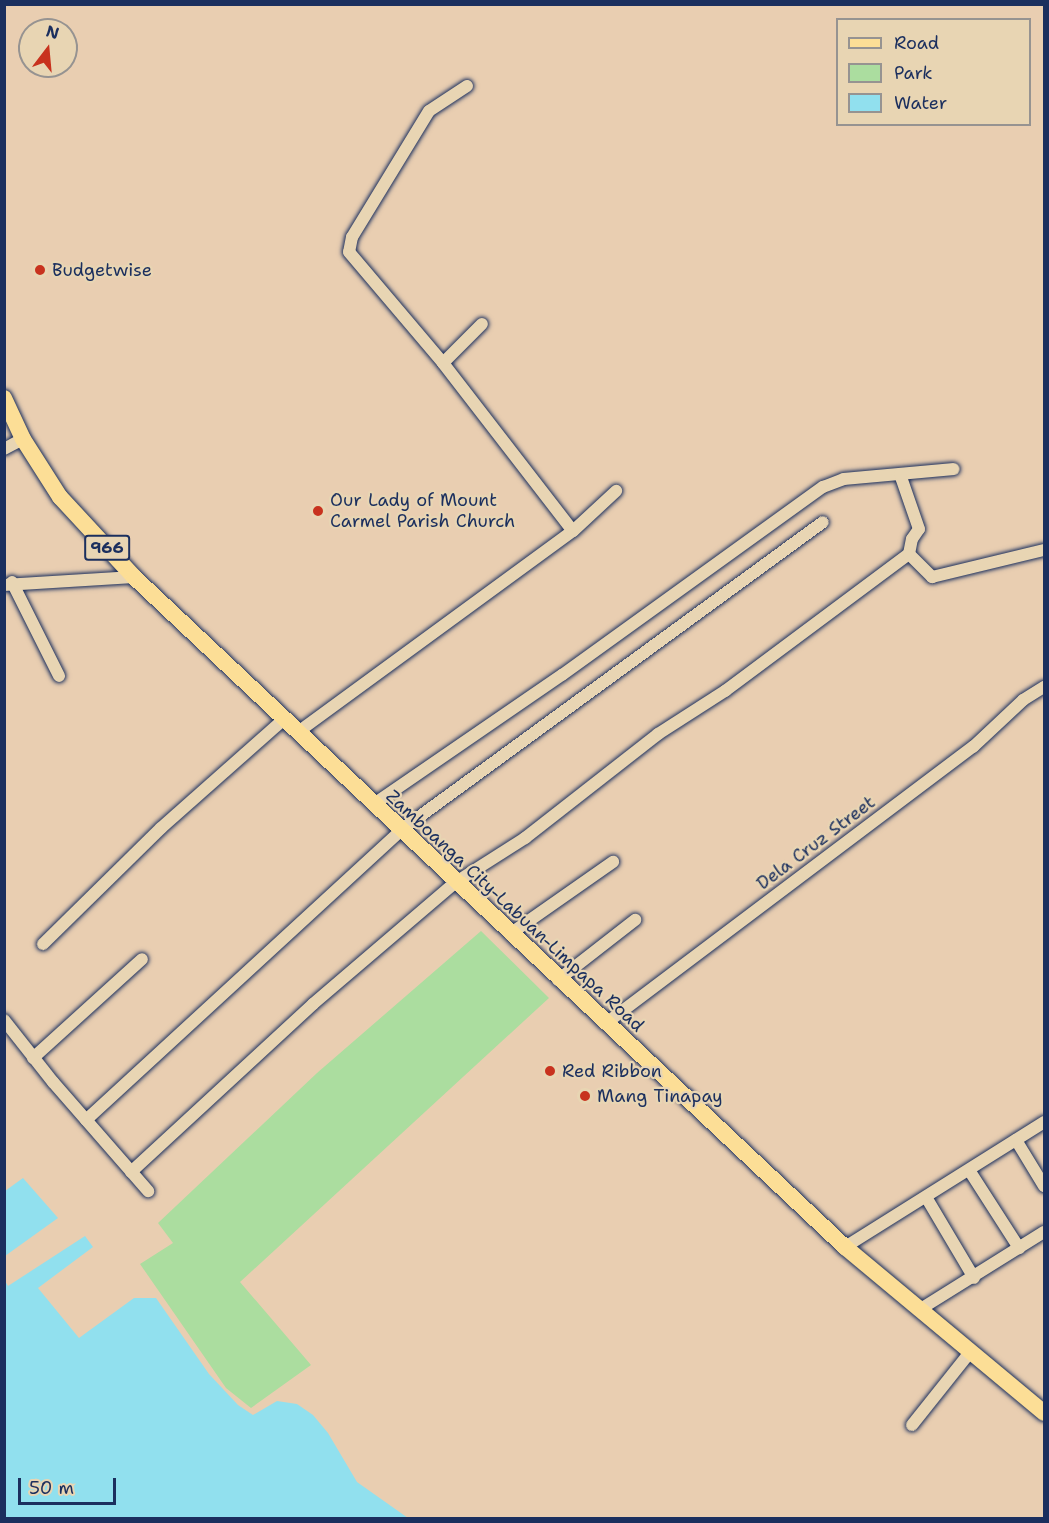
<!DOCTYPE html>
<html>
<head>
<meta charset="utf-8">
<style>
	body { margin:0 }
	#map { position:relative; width:1049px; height:1523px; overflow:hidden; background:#e9ceb1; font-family:"Shantell Sans",sans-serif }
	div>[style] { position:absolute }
	.green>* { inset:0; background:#abdd9f }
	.water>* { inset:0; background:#91e0ee }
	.roads { filter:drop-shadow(0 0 2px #1b2f5e) drop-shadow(0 0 2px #1b2f5e) }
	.minor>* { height:12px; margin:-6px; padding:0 6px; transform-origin:6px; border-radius:6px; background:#e8d5b3 }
	.major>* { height:16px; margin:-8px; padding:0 8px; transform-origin:8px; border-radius:8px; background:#fcde96 }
	.dots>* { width:16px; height:16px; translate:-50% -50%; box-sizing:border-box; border:3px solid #e8d5b3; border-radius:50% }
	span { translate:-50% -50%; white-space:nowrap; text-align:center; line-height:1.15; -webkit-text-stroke:4.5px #e8d5b3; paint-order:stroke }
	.shield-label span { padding:2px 4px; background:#e8d5b3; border:2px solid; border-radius:4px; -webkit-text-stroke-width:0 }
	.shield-label { font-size:16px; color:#1b2f5e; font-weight:700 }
	.poi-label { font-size:18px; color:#1b2f5e }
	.left { translate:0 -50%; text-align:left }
	.street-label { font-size:18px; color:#1b2f5e }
	.frame { position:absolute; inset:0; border:6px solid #1b2f5e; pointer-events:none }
	.legend { position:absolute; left:836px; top:18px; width:195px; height:108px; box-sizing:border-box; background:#e8d5b3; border:2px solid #969391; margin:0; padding:8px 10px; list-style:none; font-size:18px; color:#1b2f5e }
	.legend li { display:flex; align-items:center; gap:12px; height:30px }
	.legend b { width:30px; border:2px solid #969391 }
	.north { position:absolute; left:18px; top:18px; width:60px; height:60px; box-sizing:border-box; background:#e8d5b3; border:2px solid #969391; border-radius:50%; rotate:16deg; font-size:16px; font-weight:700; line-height:24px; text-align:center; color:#1b2f5e }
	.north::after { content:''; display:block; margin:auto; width:21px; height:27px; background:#c8321e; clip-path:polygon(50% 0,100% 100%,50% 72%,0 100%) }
	.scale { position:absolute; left:18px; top:1478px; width:98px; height:27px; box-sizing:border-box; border:3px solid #1b2f5e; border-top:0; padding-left:8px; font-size:18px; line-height:21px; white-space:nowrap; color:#1b2f5e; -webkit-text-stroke:4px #e8d5b3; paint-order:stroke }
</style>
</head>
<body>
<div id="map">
	<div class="green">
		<i style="clip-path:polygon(481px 931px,549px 998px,240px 1282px,311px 1365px,251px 1408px,226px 1388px,140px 1264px,173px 1243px,158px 1223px,317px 1073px)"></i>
	</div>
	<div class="water">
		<i style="clip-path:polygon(23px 1178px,58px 1218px,5px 1256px,5px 1191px)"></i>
		<i style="clip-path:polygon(85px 1236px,93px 1247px,38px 1288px,79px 1338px,134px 1298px,156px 1298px,209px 1374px,238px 1405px,253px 1415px,277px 1401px,297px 1404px,313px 1415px,328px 1433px,357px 1482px,408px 1518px,5px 1518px,5px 1281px,8px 1286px)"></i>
	</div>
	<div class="roads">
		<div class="minor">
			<i style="left:467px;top:86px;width:45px;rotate:146.7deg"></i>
			<i style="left:429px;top:111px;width:148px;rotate:121.4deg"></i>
			<i style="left:352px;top:237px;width:15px;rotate:101deg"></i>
			<i style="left:349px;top:252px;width:145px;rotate:49.7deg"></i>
			<i style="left:443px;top:363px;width:212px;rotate:52.3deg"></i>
			<i style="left:443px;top:363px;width:55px;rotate:-45deg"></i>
			<i style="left:4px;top:449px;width:21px;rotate:-28deg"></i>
			<i style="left:909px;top:554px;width:33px;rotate:45deg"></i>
			<i style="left:932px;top:577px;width:115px;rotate:-13.6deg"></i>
			<i style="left:12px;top:582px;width:105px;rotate:63.4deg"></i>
			<i style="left:4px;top:585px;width:130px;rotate:-3.5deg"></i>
			<i style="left:298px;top:732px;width:341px;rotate:-36.2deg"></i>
			<i style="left:573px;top:531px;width:59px;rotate:-42.9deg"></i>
			<i style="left:374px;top:804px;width:228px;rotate:-34.5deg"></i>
			<i style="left:562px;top:675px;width:322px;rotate:-35.8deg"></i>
			<i style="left:823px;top:487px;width:22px;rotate:-21deg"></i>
			<i style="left:844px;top:479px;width:110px;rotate:-5.2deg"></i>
			<i style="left:510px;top:934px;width:126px;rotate:-35deg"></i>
			<i style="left:43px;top:944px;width:165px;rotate:-44.5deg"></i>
			<i style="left:161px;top:828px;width:164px;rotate:-41.5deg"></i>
			<i style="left:558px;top:980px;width:98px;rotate:-37.9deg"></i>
			<i style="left:4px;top:1020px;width:79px;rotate:51.7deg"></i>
			<i style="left:53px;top:1082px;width:145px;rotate:48.9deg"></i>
			<i style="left:605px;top:1024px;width:461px;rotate:-37deg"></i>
			<i style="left:973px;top:747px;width:69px;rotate:-43.2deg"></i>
			<i style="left:1023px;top:700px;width:25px;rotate:-32deg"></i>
			<i style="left:33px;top:1058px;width:147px;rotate:-42.2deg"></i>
			<i style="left:86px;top:1120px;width:428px;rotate:-42.6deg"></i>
			<i style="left:401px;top:830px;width:522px;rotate:-36.12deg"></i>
			<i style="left:1016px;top:1140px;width:54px;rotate:58.7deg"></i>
			<i style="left:969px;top:1170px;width:93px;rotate:57.3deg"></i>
			<i style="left:131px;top:1172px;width:248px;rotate:-42.7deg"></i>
			<i style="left:313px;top:1004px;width:188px;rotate:-40.5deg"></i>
			<i style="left:456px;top:882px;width:82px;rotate:-32.5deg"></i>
			<i style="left:525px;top:838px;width:169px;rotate:-38deg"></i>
			<i style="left:658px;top:734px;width:80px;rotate:-32.7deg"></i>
			<i style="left:725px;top:691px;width:229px;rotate:-36.7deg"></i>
			<i style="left:909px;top:554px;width:15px;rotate:-79deg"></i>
			<i style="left:912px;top:539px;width:12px;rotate:-55deg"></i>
			<i style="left:919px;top:529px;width:58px;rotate:-109.1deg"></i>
			<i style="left:926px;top:1197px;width:94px;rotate:59.3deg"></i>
			<i style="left:845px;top:1247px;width:235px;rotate:-32.1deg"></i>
			<i style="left:919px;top:1310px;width:147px;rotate:-32deg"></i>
			<i style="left:912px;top:1425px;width:95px;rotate:-51.4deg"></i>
		</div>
		<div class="major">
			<i style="left:4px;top:398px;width:45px;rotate:65.1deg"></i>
			<i style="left:23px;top:439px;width:69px;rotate:57.5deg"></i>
			<i style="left:60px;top:497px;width:109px;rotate:47.2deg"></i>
			<i style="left:134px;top:577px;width:977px;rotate:43.3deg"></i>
			<i style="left:845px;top:1247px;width:259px;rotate:39.8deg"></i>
		</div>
	</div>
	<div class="dots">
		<i style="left:40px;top:270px;background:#c8321e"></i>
		<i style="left:318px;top:511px;background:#c8321e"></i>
		<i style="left:550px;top:1071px;background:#c8321e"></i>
		<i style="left:585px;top:1096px;background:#c8321e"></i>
	</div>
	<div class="shield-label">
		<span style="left:107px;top:548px">966</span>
	</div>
	<div class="poi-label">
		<span class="left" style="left:52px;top:270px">Budgetwise</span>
		<span class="left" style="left:330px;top:511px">Our Lady of Mount<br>Carmel Parish Church</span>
		<span class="left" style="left:562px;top:1071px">Red Ribbon</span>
		<span class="left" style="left:597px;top:1096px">Mang Tinapay</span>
	</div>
	<div class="street-label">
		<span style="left:816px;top:843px;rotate:-37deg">Dela Cruz Street</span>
		<span style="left:515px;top:911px;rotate:43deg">Zamboanga City-Labuan-Limpapa Road</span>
	</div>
	<div class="frame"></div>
	<ul class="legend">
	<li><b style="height:8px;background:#fcde96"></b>Road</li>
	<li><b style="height:16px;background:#abdd9f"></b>Park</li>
	<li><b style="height:16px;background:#91e0ee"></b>Water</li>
	</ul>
	<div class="north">N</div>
	<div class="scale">50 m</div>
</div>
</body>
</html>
